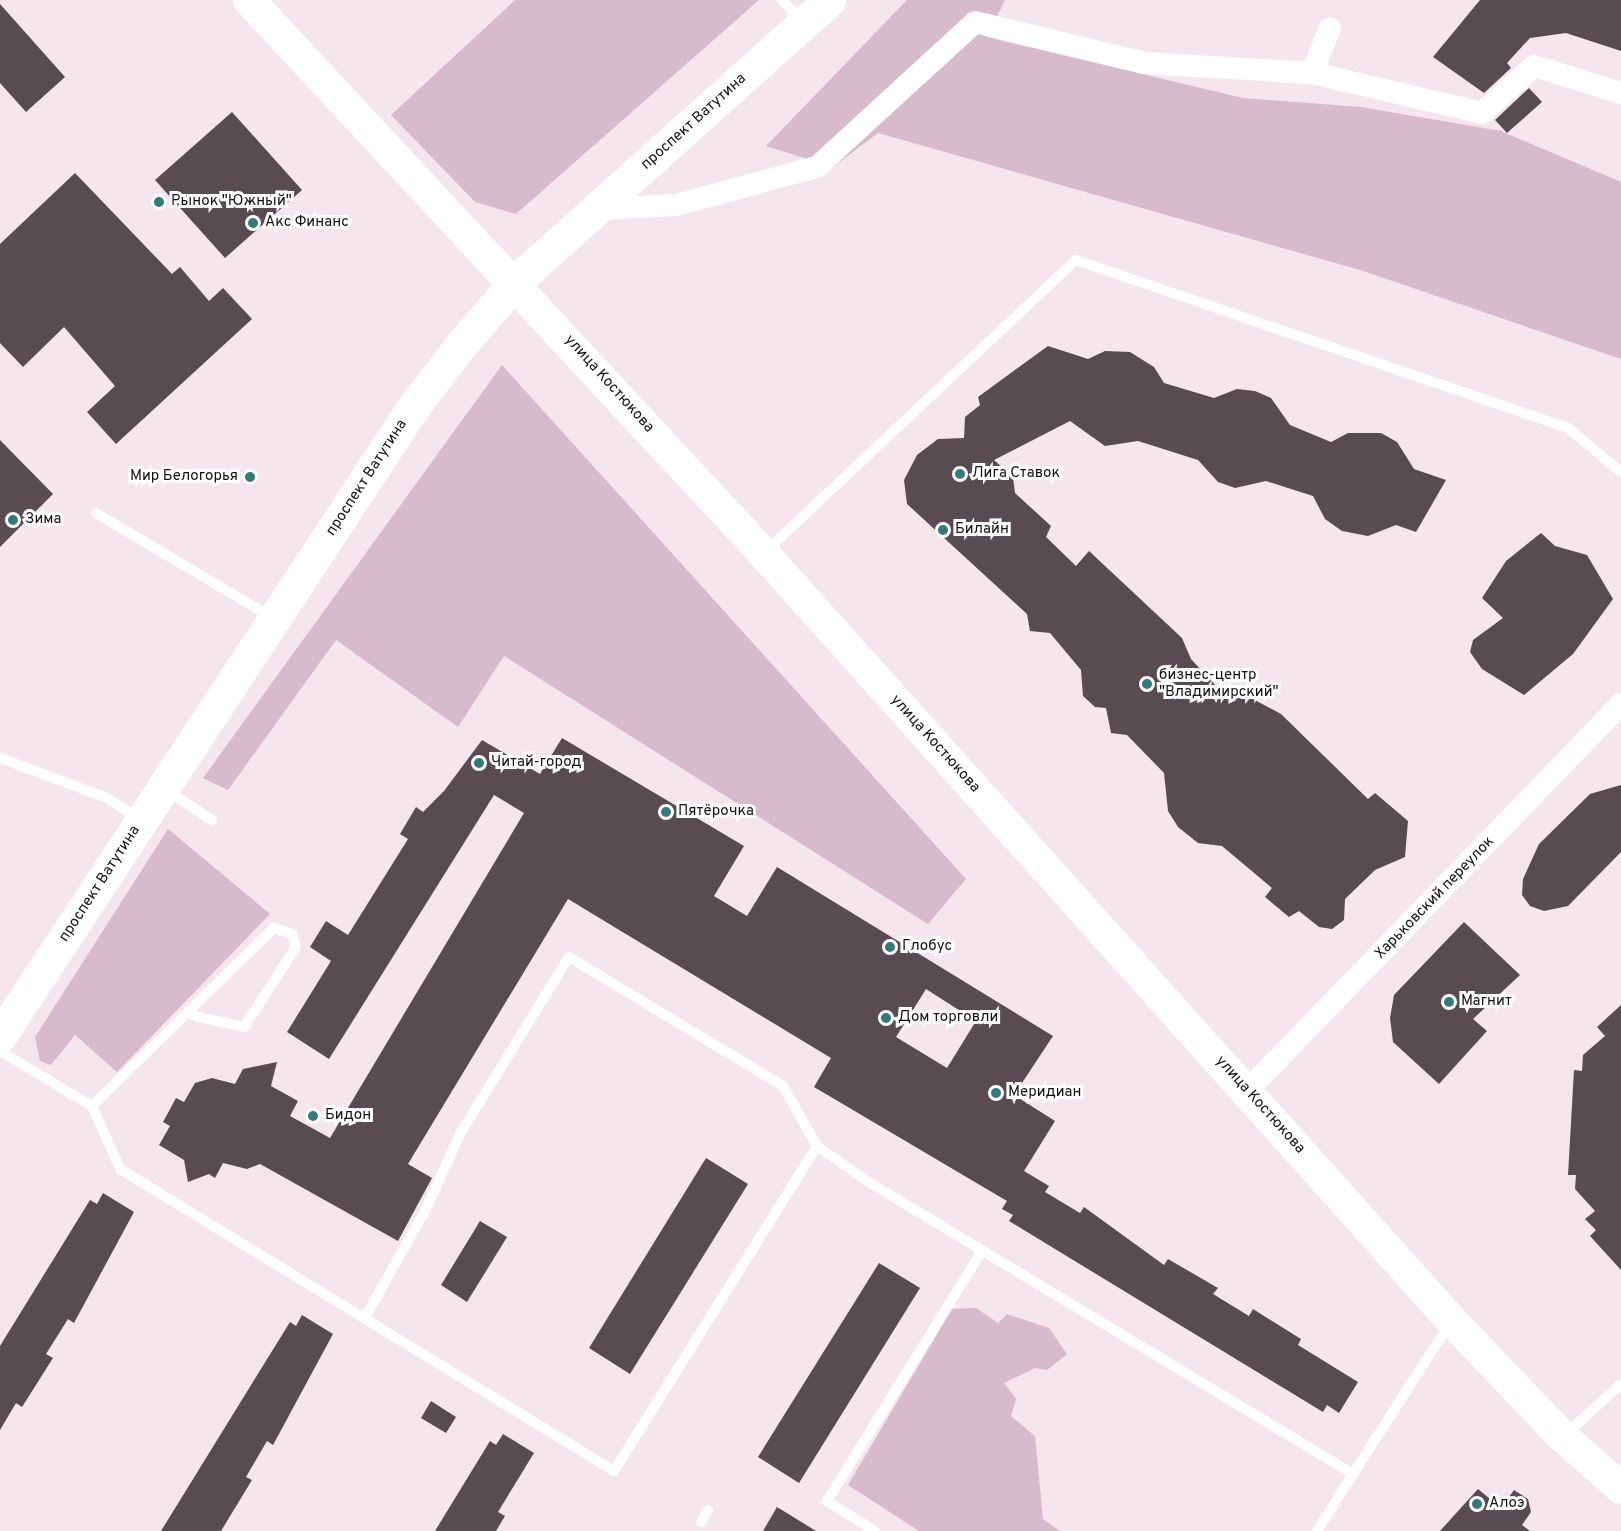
<!DOCTYPE html>
<html>
<head>
<meta charset="utf-8">
<style>
	body { margin:0 }
	#map { position:relative; width:1621px; height:1531px; overflow:hidden; background:#f5e5ed; font-family:Overpass,sans-serif }
	div>[style] { position:absolute }
	.green>* { inset:0; background:#d7bbca }
	.building>* { inset:0; background:#584b52 }
	.lane>* { height:10px; margin:-5px; padding:0 5px; transform-origin:5px; border-radius:5px; background:#fff }
	.street>* { height:22px; margin:-11px; padding:0 11px; transform-origin:11px; border-radius:11px; background:#fff }
	.secondary>* { height:32px; margin:-16px; padding:0 16px; transform-origin:16px; border-radius:16px; background:#fff }
	.primary>* { height:33px; margin:-16.5px; padding:0 16.5px; transform-origin:16.5px; border-radius:16.5px; background:#fff }
	.dots>* { width:16px; height:16px; translate:-50% -50%; box-sizing:border-box; border:3px solid #fff; border-radius:50% }
	span { translate:-50% -50%; white-space:nowrap; text-align:center; line-height:1.15; -webkit-text-stroke:6px #fff; paint-order:stroke }
	.street-label { font-size:15px; color:#161114 }
	.poi-label { font-size:15px; color:#161114 }
	.left { translate:0 -50%; text-align:left }
	.right { translate:-100% -50%; text-align:right }
</style>
</head>
<body>
<div id="map">
	<div class="green">
		<i style="clip-path:polygon(515px 0,759px 0,516px 214px,475px 202px,391px 115px)"></i>
		<i style="clip-path:polygon(907px 0,1005px 0,987px 37px,1243px 98px,1361px 107px,1501px 131px,1621px 182px,1621px 359px,1360px 270px,878px 133px,833px 167px,766px 146px)"></i>
		<i style="clip-path:polygon(502px 365px,966px 879px,928px 924px,504px 656px,458px 727px,336px 640px,228px 790px,203px 778px)"></i>
		<i style="clip-path:polygon(168px 829px,270px 914px,117px 1072px,75px 1035px,51px 1065px,40px 1061px,35px 1037px)"></i>
		<i style="clip-path:polygon(976px 1308px,998px 1323px,1007px 1314px,1049px 1328px,1067px 1354px,1047px 1370px,1035px 1368px,1004px 1383px,1016px 1399px,1011px 1416px,1035px 1436px,1043px 1519px,1060px 1531px,919px 1531px,848px 1485px,952px 1309px)"></i>
	</div>
	<div class="building">
		<i style="clip-path:polygon(1480px 0,1621px 0,1621px 51px,1566px 33px,1530px 38px,1507px 63px,1511px 68px,1484px 93px,1433px 57px)"></i>
		<i style="clip-path:polygon(0 4px,65px 77px,26px 112px,0 83px)"></i>
		<i style="clip-path:polygon(1529px 88px,1542px 102px,1507px 133px,1495px 120px)"></i>
		<i style="clip-path:polygon(232px 112px,302px 190px,225px 258px,155px 180px)"></i>
		<i style="clip-path:polygon(75px 173px,172px 274px,180px 267px,209px 301px,223px 288px,252px 319px,116px 444px,87px 412px,115px 386px,64px 327px,23px 367px,0 343px,0 244px)"></i>
		<i style="clip-path:polygon(1048px 346px,1088px 359px,1105px 351px,1130px 352px,1154px 367px,1164px 383px,1214px 398px,1237px 389px,1255px 391px,1271px 398px,1290px 425px,1331px 442px,1348px 433px,1381px 433px,1397px 442px,1414px 469px,1446px 480px,1416px 532px,1396px 525px,1368px 536px,1342px 531px,1325px 519px,1313px 496px,1266px 481px,1235px 488px,1218px 482px,1198px 460px,1138px 441px,1105px 446px,1070px 421px,994px 460px,1013px 477px,1015px 493px,1051px 526px,1046px 537px,1076px 566px,1089px 551px,1182px 638px,1191px 659px,1218px 688px,1240px 692px,1281px 714px,1368px 799px,1375px 793px,1408px 821px,1405px 857px,1375px 870px,1345px 899px,1344px 920px,1332px 929px,1319px 927px,1299px 911px,1289px 917px,1265px 897px,1272px 888px,1222px 846px,1198px 843px,1178px 827px,1168px 811px,1164px 773px,1127px 735px,1111px 733px,1106px 708px,1095px 707px,1083px 696px,1081px 670px,1050px 633px,1030px 631px,1027px 614px,907px 504px,904px 480px,917px 455px,938px 439px,964px 438px,965px 417px,980px 405px,978px 397px)"></i>
		<i style="clip-path:polygon(0 440px,53px 494px,0 547px)"></i>
		<i style="clip-path:polygon(1541px 533px,1555px 546px,1587px 555px,1613px 599px,1573px 654px,1524px 695px,1482px 669px,1470px 652px,1473px 640px,1503px 618px,1482px 598px,1506px 561px)"></i>
		<i style="clip-path:polygon(evenodd,562px 738px,744px 846px,714px 896px,747px 916px,777px 867px,1053px 1036px,1014px 1095px,1055px 1121px,1024px 1171px,1049px 1186px,1045px 1192px,1080px 1213px,1084px 1207px,1164px 1265px,1168px 1259px,1218px 1288px,1213px 1294px,1249px 1316px,1253px 1309px,1301px 1339px,1298px 1345px,1358px 1382px,1339px 1413px,1327px 1405px,1323px 1412px,1009px 1221px,1013px 1215px,1002px 1209px,1007px 1201px,814px 1087px,831px 1058px,568px 899px,408px 1164px,432px 1178px,398px 1241px,260px 1164px,247px 1169px,223px 1163px,215px 1178px,209px 1174px,188px 1182px,184px 1160px,159px 1145px,170px 1126px,163px 1122px,176px 1098px,184px 1102px,195px 1083px,212px 1078px,235px 1084px,243px 1069px,277px 1062px,271px 1086px,298px 1101px,290px 1116px,330px 1138px,524px 813px,494px 795px,329px 1059px,287px 1032px,331px 961px,310px 947px,326px 921px,348px 935px,408px 839px,400px 834px,416px 807px,423px 812px,444px 791px,482px 740px,540px 774px,562px 738px,926px 989px,976px 1021px,947px 1068px,896px 1037px,926px 989px)"></i>
		<i style="clip-path:polygon(1621px 785px,1621px 852px,1568px 906px,1544px 911px,1530px 906px,1522px 895px,1523px 879px,1539px 844px,1590px 794px)"></i>
		<i style="clip-path:polygon(1464px 922px,1520px 975px,1473px 1019px,1487px 1031px,1439px 1084px,1393px 1042px,1390px 1018px,1394px 995px)"></i>
		<i style="clip-path:polygon(1621px 1005px,1621px 1270px,1590px 1236px,1596px 1230px,1585px 1219px,1595px 1211px,1575px 1189px,1576px 1175px,1568px 1175px,1574px 1070px,1582px 1071px,1583px 1055px,1605px 1036px,1597px 1027px)"></i>
		<i style="clip-path:polygon(706px 1158px,748px 1184px,630px 1374px,589px 1348px)"></i>
		<i style="clip-path:polygon(103px 1193px,134px 1212px,74px 1323px,68px 1319px,46px 1354px,53px 1358px,22px 1407px,16px 1403px,0 1430px,0 1346px,90px 1200px,97px 1204px)"></i>
		<i style="clip-path:polygon(480px 1221px,507px 1237px,467px 1302px,441px 1285px)"></i>
		<i style="clip-path:polygon(879px 1263px,920px 1288px,799px 1483px,758px 1457px)"></i>
		<i style="clip-path:polygon(302px 1315px,333px 1334px,273px 1445px,267px 1441px,246px 1477px,252px 1480px,221px 1531px,161px 1531px,290px 1322px,296px 1326px)"></i>
		<i style="clip-path:polygon(431px 1401px,456px 1417px,446px 1433px,421px 1418px)"></i>
		<i style="clip-path:polygon(503px 1434px,534px 1453px,498px 1512px,505px 1516px,496px 1531px,435px 1531px,490px 1441px,496px 1445px)"></i>
		<i style="clip-path:polygon(1478px 1489px,1501px 1508px,1514px 1490px,1528px 1499px,1531px 1512px,1522px 1525px,1530px 1531px,1440px 1531px)"></i>
		<i style="clip-path:polygon(777px 1507px,816px 1531px,763px 1531px)"></i>
	</div>
	<div class="lane">
		<i style="left:782px;top:0;width:29px;rotate:46deg"></i>
		<i style="left:96px;top:513px;width:204px;rotate:30.7deg"></i>
		<i style="left:766px;top:551px;width:425px;rotate:-43.2deg"></i>
		<i style="left:1076px;top:260px;width:520px;rotate:18.85deg"></i>
		<i style="left:1568px;top:428px;width:69px;rotate:39.7deg"></i>
		<i style="left:0;top:758px;width:114px;rotate:20.5deg"></i>
		<i style="left:107px;top:798px;width:38px;rotate:33deg"></i>
		<i style="left:166px;top:790px;width:55px;rotate:33.1deg"></i>
		<i style="left:0;top:1051px;width:107px;rotate:30.9deg"></i>
		<i style="left:92px;top:1106px;width:69px;rotate:66deg"></i>
		<i style="left:120px;top:1169px;width:579px;rotate:31.44deg"></i>
		<i style="left:614px;top:1471px;width:383px;rotate:-58deg"></i>
		<i style="left:92px;top:1106px;width:255px;rotate:-44.4deg"></i>
		<i style="left:274px;top:928px;width:19px;rotate:18deg"></i>
		<i style="left:292px;top:934px;width:14px;rotate:73deg"></i>
		<i style="left:296px;top:947px;width:95px;rotate:123deg"></i>
		<i style="left:244px;top:1027px;width:59px;rotate:-167.4deg"></i>
		<i style="left:364px;top:1319px;width:126px;rotate:-60.6deg"></i>
		<i style="left:426px;top:1209px;width:82px;rotate:-65.6deg"></i>
		<i style="left:460px;top:1134px;width:208px;rotate:-58.4deg"></i>
		<i style="left:569px;top:957px;width:250px;rotate:31.1deg"></i>
		<i style="left:783px;top:1086px;width:69px;rotate:60.5deg"></i>
		<i style="left:817px;top:1146px;width:61px;rotate:35deg"></i>
		<i style="left:867px;top:1181px;width:567px;rotate:31.08deg"></i>
		<i style="left:1353px;top:1474px;width:179px;rotate:-57.3deg"></i>
		<i style="left:1566px;top:1434px;width:74px;rotate:-42.3deg"></i>
		<i style="left:701px;top:1522px;width:14px;rotate:-60deg"></i>
		<i style="left:875px;top:1531px;width:57px;rotate:-148deg"></i>
		<i style="left:827px;top:1501px;width:294px;rotate:-58.2deg"></i>
		<i style="left:1317px;top:1531px;width:67px;rotate:-57.7deg"></i>
	</div>
	<div class="street">
		<i style="left:1312px;top:73px;width:175px;rotate:13.2deg"></i>
		<i style="left:1482px;top:113px;width:70px;rotate:-42.1deg"></i>
		<i style="left:1534px;top:66px;width:91px;rotate:17.2deg"></i>
		<i style="left:597px;top:209px;width:79px;rotate:-2.9deg"></i>
		<i style="left:676px;top:205px;width:146px;rotate:-15.1deg"></i>
		<i style="left:817px;top:167px;width:214px;rotate:-42.5deg"></i>
		<i style="left:975px;top:22px;width:174px;rotate:13.6deg"></i>
		<i style="left:1144px;top:63px;width:168px;rotate:3.4deg"></i>
		<i style="left:1312px;top:73px;width:48px;rotate:-68.2deg"></i>
		<i style="left:1248px;top:1090px;width:537px;rotate:-45.98deg"></i>
	</div>
	<div class="secondary">
		<i style="left:249px;top:0;width:755px;rotate:47.09deg"></i>
		<i style="left:763px;top:553px;width:1030px;rotate:48.11deg"></i>
		<i style="left:1451px;top:1320px;width:162px;rotate:46.3deg"></i>
		<i style="left:1563px;top:1437px;width:77px;rotate:41.3deg"></i>
	</div>
	<div class="primary">
		<i style="left:0;top:1036px;width:754px;rotate:-56.69deg"></i>
		<i style="left:414px;top:406px;width:77px;rotate:-52.4deg"></i>
		<i style="left:461px;top:345px;width:83px;rotate:-49.4deg"></i>
		<i style="left:515px;top:282px;width:422px;rotate:-41.9deg"></i>
	</div>
	<div class="dots">
		<i style="left:159px;top:202px;background:#327b7a"></i>
		<i style="left:253px;top:223px;background:#327b7a"></i>
		<i style="left:960px;top:474px;background:#327b7a"></i>
		<i style="left:250px;top:477px;background:#327b7a"></i>
		<i style="left:13px;top:520px;background:#327b7a"></i>
		<i style="left:943px;top:530px;background:#327b7a"></i>
		<i style="left:1147px;top:684px;background:#327b7a"></i>
		<i style="left:479px;top:763px;background:#327b7a"></i>
		<i style="left:666px;top:812px;background:#327b7a"></i>
		<i style="left:890px;top:947px;background:#327b7a"></i>
		<i style="left:1449px;top:1002px;background:#327b7a"></i>
		<i style="left:886px;top:1018px;background:#327b7a"></i>
		<i style="left:996px;top:1093px;background:#327b7a"></i>
		<i style="left:313px;top:1116px;background:#327b7a"></i>
		<i style="left:1477px;top:1504px;background:#327b7a"></i>
	</div>
	<div class="street-label">
		<span style="left:694px;top:122px;rotate:-42deg">проспект Ватутина</span>
		<span style="left:609px;top:384px;rotate:48deg">улица Костюкова</span>
		<span style="left:367px;top:478px;rotate:-57deg">проспект Ватутина</span>
		<span style="left:935px;top:744px;rotate:48deg">улица Костюкова</span>
		<span style="left:100px;top:884px;rotate:-57deg">проспект Ватутина</span>
		<span style="left:1435px;top:898px;rotate:-46deg">Харьковский переулок</span>
		<span style="left:1260px;top:1105px;rotate:48deg">улица Костюкова</span>
	</div>
	<div class="poi-label">
		<span class="left" style="left:171px;top:202px">Рынок "Южный"</span>
		<span class="left" style="left:265px;top:223px">Акс Финанс</span>
		<span class="left" style="left:972px;top:474px">Лига Ставок</span>
		<span class="right" style="left:238px;top:477px">Мир Белогорья</span>
		<span class="left" style="left:25px;top:520px">Зима</span>
		<span class="left" style="left:955px;top:530px">Билайн</span>
		<span class="left" style="left:1159px;top:684px">бизнес-центр<br>"Владимирский"</span>
		<span class="left" style="left:491px;top:763px">Читай-город</span>
		<span class="left" style="left:678px;top:812px">Пятёрочка</span>
		<span class="left" style="left:902px;top:947px">Глобус</span>
		<span class="left" style="left:1461px;top:1002px">Магнит</span>
		<span class="left" style="left:898px;top:1018px">Дом торговли</span>
		<span class="left" style="left:1008px;top:1093px">Меридиан</span>
		<span class="left" style="left:325px;top:1116px">Бидон</span>
		<span class="left" style="left:1489px;top:1504px">Алоэ</span>
	</div>
</div>
</body>
</html>
